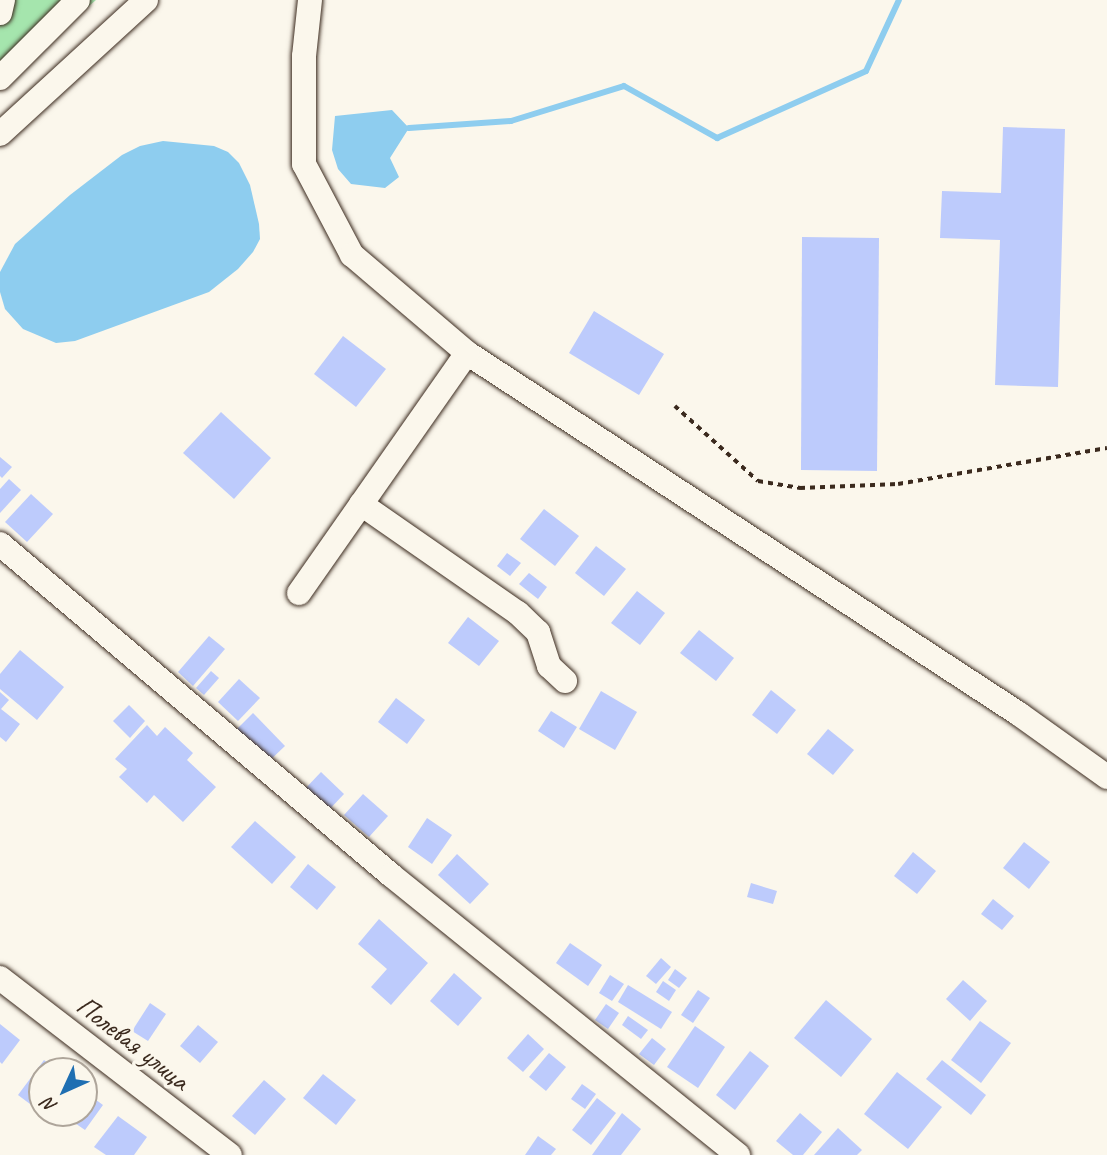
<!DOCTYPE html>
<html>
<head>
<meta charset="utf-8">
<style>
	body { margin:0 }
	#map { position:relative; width:1107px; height:1155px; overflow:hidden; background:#fbf7ec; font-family:Caveat,sans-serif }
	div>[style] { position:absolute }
	.green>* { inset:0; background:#a5e5ad }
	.water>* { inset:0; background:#8ecdef }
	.stream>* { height:6px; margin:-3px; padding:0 3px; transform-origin:3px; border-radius:3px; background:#8ecdef }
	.building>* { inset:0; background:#bdcbfc }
	.path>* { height:3.5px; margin-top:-1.75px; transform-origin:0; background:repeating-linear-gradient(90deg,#3b2a1e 0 5px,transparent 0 10px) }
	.roads { filter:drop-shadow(0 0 2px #3b2a1e) drop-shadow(0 0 2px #3b2a1e) }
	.minor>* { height:24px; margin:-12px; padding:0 12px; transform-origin:12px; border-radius:12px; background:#fbf7ec }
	span { translate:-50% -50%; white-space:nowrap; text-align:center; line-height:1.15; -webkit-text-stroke:7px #fbf7ec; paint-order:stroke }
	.street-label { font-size:28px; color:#3b2a1e }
	.north { position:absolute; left:28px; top:1057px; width:70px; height:70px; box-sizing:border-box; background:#fbf7ec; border:2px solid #aea59a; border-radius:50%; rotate:225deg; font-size:19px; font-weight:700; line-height:28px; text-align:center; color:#3b2a1e }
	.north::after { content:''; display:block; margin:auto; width:24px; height:32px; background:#1f6fb2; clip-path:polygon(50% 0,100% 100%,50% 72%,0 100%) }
</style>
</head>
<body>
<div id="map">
	<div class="green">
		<i style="clip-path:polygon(0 0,96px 0,0 83px)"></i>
	</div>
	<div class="water">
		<i style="clip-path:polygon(392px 110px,409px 128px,390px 158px,399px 177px,385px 188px,351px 184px,338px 169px,332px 150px,335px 116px)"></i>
		<i style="clip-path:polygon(163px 141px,214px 146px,228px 152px,239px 163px,250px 185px,259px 224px,260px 239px,253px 252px,238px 269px,209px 292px,75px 341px,56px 343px,23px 329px,5px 309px,0 292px,0 272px,15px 244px,70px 195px,122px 155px,140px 146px)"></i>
	</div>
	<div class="stream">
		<i style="left:409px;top:128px;width:102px;rotate:-3.9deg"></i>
		<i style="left:511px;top:121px;width:118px;rotate:-17.2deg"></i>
		<i style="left:624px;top:86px;width:107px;rotate:29.2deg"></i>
		<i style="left:717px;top:138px;width:163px;rotate:-24.2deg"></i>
		<i style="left:866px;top:71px;width:78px;rotate:-65.1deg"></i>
	</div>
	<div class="building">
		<i style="clip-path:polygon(1003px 127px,1065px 129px,1058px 387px,995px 385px,1000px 240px,940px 238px,942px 191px,1001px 193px)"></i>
		<i style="clip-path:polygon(802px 237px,879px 238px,877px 471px,801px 470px)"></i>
		<i style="clip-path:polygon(594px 311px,664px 354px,639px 395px,569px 353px)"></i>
		<i style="clip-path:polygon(343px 336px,386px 369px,356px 407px,314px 374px)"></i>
		<i style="clip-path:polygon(221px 412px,271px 458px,234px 499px,183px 453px)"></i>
		<i style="clip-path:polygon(0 457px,12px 467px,2px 478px,0 476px)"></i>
		<i style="clip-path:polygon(9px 479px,21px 490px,0 513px,0 489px)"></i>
		<i style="clip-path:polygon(31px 494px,53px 514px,27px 542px,5px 522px)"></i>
		<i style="clip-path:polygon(544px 509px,579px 536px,555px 566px,520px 539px)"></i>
		<i style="clip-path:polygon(596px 546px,626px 569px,604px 596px,575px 573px)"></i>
		<i style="clip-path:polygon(507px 553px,521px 563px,510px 576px,497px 566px)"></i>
		<i style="clip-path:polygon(529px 573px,547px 587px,538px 599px,519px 584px)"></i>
		<i style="clip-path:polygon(637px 591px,665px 613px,640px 645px,611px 623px)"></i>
		<i style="clip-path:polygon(468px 617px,499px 641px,479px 666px,448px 643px)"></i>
		<i style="clip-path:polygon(699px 630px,734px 658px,716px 681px,680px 653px)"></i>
		<i style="clip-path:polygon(209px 636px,225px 649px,193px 686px,178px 672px)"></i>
		<i style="clip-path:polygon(20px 650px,64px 687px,37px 720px,0 689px,0 674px)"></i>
		<i style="clip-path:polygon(211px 671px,219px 678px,204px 695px,196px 688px)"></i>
		<i style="clip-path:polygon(239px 679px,260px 698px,238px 721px,218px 702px)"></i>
		<i style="clip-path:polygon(771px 690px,796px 710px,777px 734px,752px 715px)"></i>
		<i style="clip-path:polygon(601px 691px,637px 712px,615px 750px,579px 729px)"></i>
		<i style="clip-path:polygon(0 692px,9px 700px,1px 709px,20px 724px,6px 742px,0 737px)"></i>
		<i style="clip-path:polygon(396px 698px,425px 720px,407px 744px,378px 722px)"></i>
		<i style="clip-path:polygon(129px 705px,145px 721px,130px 738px,113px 721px)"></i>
		<i style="clip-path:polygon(551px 711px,577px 727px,564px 748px,538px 731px)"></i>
		<i style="clip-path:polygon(253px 713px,285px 746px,266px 764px,235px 731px)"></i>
		<i style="clip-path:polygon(147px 725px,157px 736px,165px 727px,193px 753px,187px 760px,216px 787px,183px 822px,154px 795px,147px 803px,119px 777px,127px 769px,115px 759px)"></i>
		<i style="clip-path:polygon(828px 729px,854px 750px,833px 775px,807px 754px)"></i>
		<i style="clip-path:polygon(321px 772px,344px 794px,326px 813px,303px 791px)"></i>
		<i style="clip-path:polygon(363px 794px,388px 816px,369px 837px,344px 815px)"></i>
		<i style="clip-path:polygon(427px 818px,452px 835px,432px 864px,408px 847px)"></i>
		<i style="clip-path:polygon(255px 821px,296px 857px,272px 884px,231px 847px)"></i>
		<i style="clip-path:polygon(1024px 842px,1050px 862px,1029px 889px,1003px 868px)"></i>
		<i style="clip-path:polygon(913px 852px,936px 871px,917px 894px,894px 876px)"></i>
		<i style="clip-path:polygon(457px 854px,489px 884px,470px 904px,438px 875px)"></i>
		<i style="clip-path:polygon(308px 864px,336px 887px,317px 910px,290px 887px)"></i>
		<i style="clip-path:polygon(751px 883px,777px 891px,773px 904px,747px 897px)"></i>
		<i style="clip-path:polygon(993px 899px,1014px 916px,1002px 930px,981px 914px)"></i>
		<i style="clip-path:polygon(379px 919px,428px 963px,391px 1005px,371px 987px,387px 969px,358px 944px)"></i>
		<i style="clip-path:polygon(570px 943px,602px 965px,588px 986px,556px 963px)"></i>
		<i style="clip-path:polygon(661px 958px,671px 967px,656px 984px,646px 976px)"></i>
		<i style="clip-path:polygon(675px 969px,687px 978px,679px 988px,668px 980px)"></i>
		<i style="clip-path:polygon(454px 973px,482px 998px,458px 1026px,430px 1001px)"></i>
		<i style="clip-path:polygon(610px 975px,624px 984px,612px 1001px,599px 993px)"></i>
		<i style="clip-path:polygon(963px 980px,987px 1001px,970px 1021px,946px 999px)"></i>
		<i style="clip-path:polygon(663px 981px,676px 990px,669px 1001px,656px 992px)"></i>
		<i style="clip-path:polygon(628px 985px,672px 1012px,661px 1029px,618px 1002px)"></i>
		<i style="clip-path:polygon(698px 990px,710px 998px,693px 1023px,681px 1015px)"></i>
		<i style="clip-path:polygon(826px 1000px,872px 1039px,841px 1077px,794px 1038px)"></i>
		<i style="clip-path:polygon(150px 1003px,166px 1014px,148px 1041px,132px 1031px)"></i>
		<i style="clip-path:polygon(606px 1004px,619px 1013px,608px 1029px,595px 1020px)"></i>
		<i style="clip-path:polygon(628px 1016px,648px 1030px,641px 1039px,622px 1025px)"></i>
		<i style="clip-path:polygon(980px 1021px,1011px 1043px,981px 1083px,951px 1060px)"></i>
		<i style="clip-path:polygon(0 1024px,20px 1040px,2px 1064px,0 1062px)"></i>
		<i style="clip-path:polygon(198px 1025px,218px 1042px,200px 1063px,180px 1046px)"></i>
		<i style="clip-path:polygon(695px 1026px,725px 1047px,698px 1088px,667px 1067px)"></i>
		<i style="clip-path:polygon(528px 1034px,544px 1049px,523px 1072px,507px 1058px)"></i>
		<i style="clip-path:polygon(652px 1038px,666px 1049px,654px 1065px,639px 1054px)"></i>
		<i style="clip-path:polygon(750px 1051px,769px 1066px,735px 1110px,716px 1095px)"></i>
		<i style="clip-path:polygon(549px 1053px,566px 1067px,546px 1091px,529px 1077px)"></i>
		<i style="clip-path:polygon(44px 1060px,58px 1071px,42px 1071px,42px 1113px,18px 1095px)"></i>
		<i style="clip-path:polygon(942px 1060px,986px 1095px,971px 1115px,926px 1079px)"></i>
		<i style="clip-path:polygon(897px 1072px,942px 1107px,908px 1149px,864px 1114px)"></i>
		<i style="clip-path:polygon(323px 1074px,356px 1100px,336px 1125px,303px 1098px)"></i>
		<i style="clip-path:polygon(264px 1080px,286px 1099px,255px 1135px,232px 1116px)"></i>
		<i style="clip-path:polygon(582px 1084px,596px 1094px,585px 1109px,571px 1099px)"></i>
		<i style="clip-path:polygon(88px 1094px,103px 1105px,85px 1130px,69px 1119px,74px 1113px,84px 1113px,84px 1099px)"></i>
		<i style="clip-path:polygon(597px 1098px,616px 1113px,591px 1145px,572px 1130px)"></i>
		<i style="clip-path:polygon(622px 1113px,641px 1129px,621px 1155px,592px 1155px)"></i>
		<i style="clip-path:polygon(800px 1113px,822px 1132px,803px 1155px,793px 1155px,776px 1141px)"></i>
		<i style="clip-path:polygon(118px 1116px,147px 1137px,134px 1155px,106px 1155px,94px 1147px)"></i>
		<i style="clip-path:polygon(838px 1128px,862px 1150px,857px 1155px,814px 1155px)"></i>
		<i style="clip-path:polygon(538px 1136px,556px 1149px,551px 1155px,525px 1155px)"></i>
	</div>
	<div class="path">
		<i style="left:675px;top:406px;width:112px;rotate:42.1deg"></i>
		<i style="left:758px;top:481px;width:43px;rotate:9.5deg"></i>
		<i style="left:800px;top:488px;width:98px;rotate:-2.3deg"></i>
		<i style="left:898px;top:484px;width:212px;rotate:-9.8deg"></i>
	</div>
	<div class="roads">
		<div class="minor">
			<i style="left:310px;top:0;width:56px;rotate:96.1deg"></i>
			<i style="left:304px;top:56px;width:108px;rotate:90deg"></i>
			<i style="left:304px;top:164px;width:103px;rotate:62.2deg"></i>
			<i style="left:352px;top:255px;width:151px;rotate:40.4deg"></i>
			<i style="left:467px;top:353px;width:660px;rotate:33.18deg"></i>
			<i style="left:1019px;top:714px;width:108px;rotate:35.6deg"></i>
			<i style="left:0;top:13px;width:13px;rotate:-77deg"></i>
			<i style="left:0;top:78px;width:110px;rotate:-45deg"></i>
			<i style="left:0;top:134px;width:198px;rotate:-42.5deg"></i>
			<i style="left:361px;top:504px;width:191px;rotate:34.8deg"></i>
			<i style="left:518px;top:613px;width:28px;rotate:44deg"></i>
			<i style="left:538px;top:632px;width:36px;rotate:72deg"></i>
			<i style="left:549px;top:666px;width:22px;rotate:43deg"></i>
			<i style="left:0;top:544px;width:512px;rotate:40.25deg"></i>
			<i style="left:391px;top:875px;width:446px;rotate:38.9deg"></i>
			<i style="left:299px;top:593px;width:293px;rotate:-55deg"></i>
			<i style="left:0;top:978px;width:290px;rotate:37.6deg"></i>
		</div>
	</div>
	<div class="street-label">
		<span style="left:133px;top:1043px;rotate:38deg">Полевая улица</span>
	</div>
	<div class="north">N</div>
</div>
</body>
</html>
